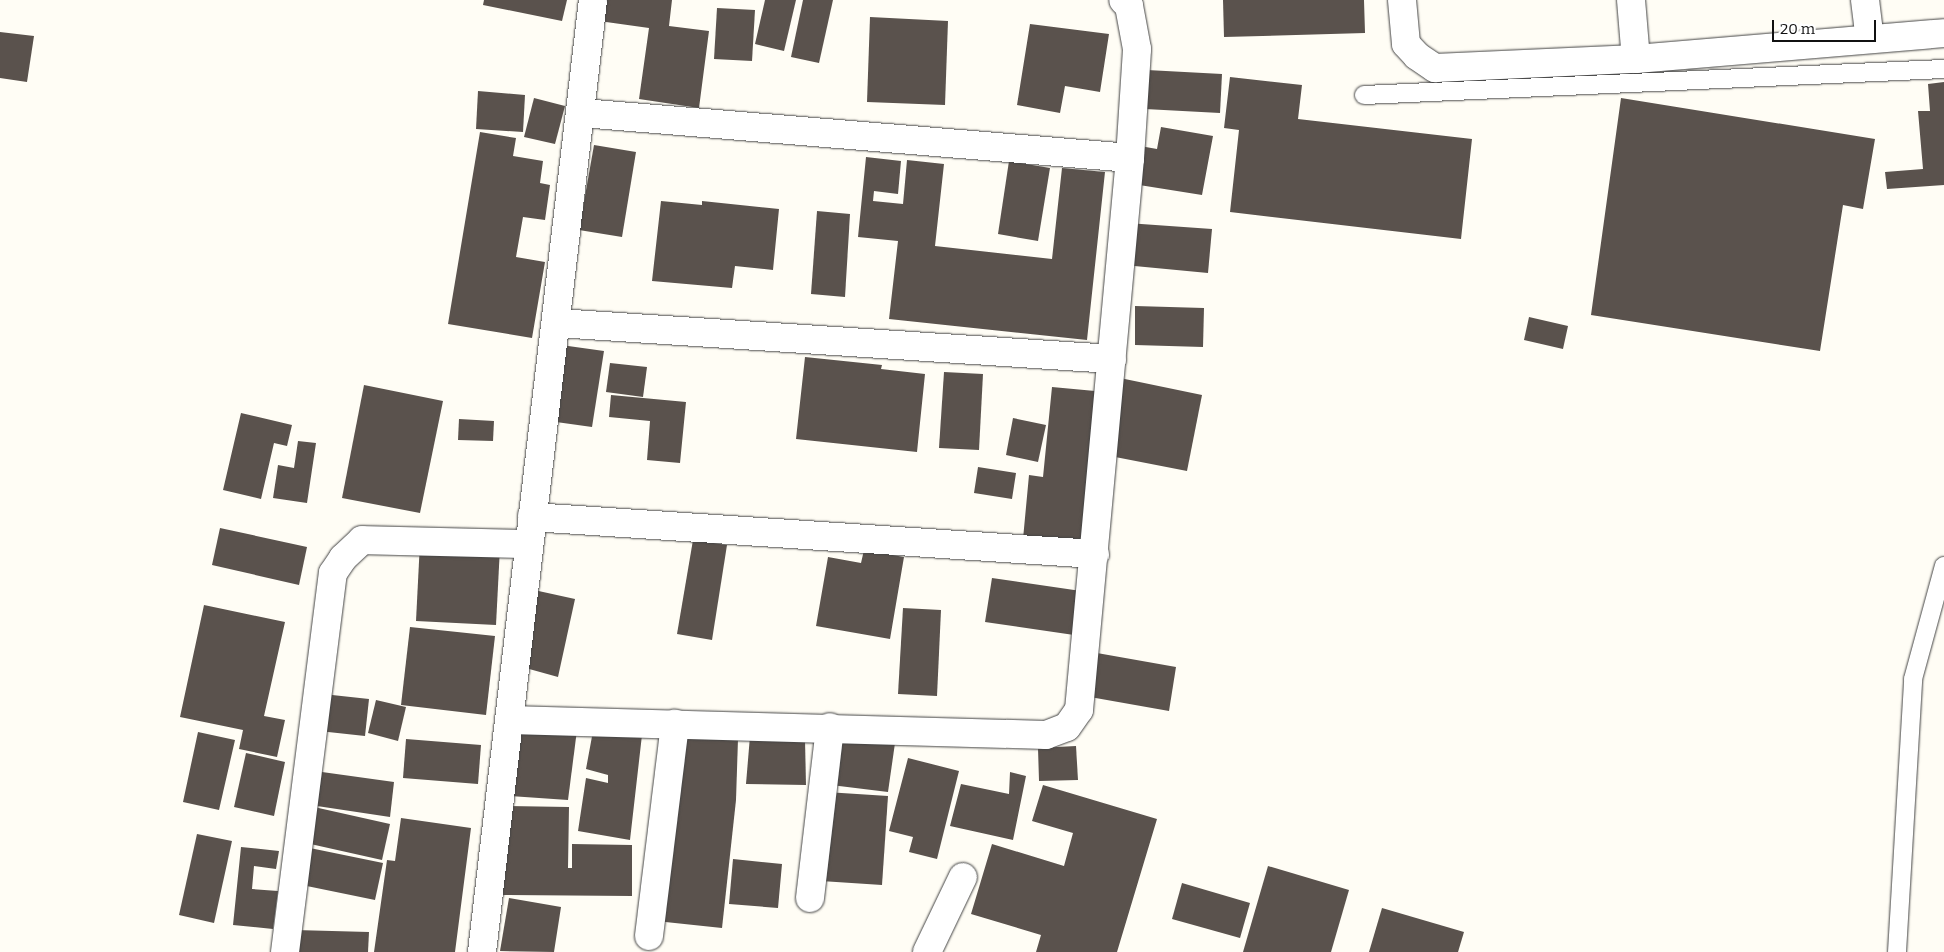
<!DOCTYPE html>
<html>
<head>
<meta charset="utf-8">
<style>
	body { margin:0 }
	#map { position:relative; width:1944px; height:952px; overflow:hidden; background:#fffdf5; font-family:Bitter,serif }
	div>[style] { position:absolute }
	.building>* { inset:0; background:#5a524d }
	.roads { filter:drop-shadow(0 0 1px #444) drop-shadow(0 0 1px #444) }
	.lane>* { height:18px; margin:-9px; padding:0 9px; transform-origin:9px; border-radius:9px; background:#fff }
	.street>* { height:28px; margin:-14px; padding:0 14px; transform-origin:14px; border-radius:14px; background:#fff }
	span { translate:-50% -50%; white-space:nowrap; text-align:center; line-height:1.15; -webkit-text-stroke:5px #fff; paint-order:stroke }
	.scale { position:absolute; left:1772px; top:20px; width:104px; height:22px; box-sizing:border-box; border:2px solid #111; border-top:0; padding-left:6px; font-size:15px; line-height:18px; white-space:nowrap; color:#111; -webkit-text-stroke:4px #fff; paint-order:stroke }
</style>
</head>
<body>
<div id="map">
	<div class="building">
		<i style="clip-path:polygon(484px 0,567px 0,562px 21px,483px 5px)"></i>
		<i style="clip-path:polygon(602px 0,672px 0,669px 26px,709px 31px,699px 108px,639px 99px,649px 28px,599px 21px)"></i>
		<i style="clip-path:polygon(765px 0,796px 0,784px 51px,755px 44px)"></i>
		<i style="clip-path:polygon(803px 0,833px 0,819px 63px,791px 57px)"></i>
		<i style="clip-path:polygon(1223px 0,1364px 0,1365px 33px,1224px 37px)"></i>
		<i style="clip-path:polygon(717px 8px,755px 10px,752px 61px,714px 59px)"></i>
		<i style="clip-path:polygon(870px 17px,948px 21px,945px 105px,867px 102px)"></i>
		<i style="clip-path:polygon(1030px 24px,1109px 34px,1100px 92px,1065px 86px,1060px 113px,1017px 105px)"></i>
		<i style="clip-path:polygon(0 32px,34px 36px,27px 82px,0 78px)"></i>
		<i style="clip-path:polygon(1147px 70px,1222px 74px,1220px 113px,1145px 109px)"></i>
		<i style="clip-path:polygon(1230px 77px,1302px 85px,1298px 119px,1472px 139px,1461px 239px,1230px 212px,1239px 130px,1224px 128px)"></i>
		<i style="clip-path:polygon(1944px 82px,1944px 185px,1887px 189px,1885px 172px,1923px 169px,1918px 111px,1930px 111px,1928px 84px)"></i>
		<i style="clip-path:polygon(478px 91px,525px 95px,523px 132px,476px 129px)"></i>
		<i style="clip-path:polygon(534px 98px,565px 106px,555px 144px,524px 137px)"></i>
		<i style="clip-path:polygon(1621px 98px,1875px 139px,1863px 209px,1843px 205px,1820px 351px,1591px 315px)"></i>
		<i style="clip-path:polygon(1161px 127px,1213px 136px,1202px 195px,1133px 184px,1140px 146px,1157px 149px)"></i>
		<i style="clip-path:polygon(480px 132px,516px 138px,513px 156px,543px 161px,540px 183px,550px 185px,545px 220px,523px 217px,516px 257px,545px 262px,532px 338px,448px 324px)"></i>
		<i style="clip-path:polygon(594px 145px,636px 152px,622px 237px,579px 230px)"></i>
		<i style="clip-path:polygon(866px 157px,901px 161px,898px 194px,874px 191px,873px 201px,903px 204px,907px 160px,944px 164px,935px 246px,1052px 259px,1062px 168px,1105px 172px,1087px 340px,889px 319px,898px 241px,858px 237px)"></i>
		<i style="clip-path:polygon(1009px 161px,1050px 168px,1038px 241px,998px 234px)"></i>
		<i style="clip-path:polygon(661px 201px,702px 205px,702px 201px,779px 209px,773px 270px,735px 266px,732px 288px,652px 281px)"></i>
		<i style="clip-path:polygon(817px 211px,850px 214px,845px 297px,811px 294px)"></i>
		<i style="clip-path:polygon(1127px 223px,1212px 229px,1208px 273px,1124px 265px)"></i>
		<i style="clip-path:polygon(1135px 306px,1204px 308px,1203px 347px,1135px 345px)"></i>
		<i style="clip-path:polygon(1529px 317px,1568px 326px,1563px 349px,1524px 340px)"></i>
		<i style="clip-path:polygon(561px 345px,604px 351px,592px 427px,549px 421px)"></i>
		<i style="clip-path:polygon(805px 357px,882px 365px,881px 369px,925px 374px,917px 452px,796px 439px)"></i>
		<i style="clip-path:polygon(610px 363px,647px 367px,643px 397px,606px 392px)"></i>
		<i style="clip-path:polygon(944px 372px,983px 374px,979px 450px,939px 448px)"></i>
		<i style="clip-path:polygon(1120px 378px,1202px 395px,1187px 471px,1105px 455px)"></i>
		<i style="clip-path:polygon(364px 385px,443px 401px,420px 513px,342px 498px)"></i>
		<i style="clip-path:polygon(1052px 387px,1095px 391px,1081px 545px,1023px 539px,1029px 475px,1043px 477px)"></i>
		<i style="clip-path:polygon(611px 395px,686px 402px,680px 463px,647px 460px,650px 421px,609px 417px)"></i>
		<i style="clip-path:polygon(241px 413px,292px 425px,287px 446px,274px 443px,261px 499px,223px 490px)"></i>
		<i style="clip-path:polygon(1013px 418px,1046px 425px,1038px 462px,1006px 455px)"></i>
		<i style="clip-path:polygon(459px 419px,494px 421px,493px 441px,458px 440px)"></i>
		<i style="clip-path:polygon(298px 441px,316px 443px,307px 503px,273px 498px,278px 465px,294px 468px)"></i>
		<i style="clip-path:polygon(978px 467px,1016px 473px,1012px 499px,974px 493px)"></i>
		<i style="clip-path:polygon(220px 528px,307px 547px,299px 585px,212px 565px)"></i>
		<i style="clip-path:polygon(693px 540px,727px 545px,712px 640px,677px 634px)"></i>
		<i style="clip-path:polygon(420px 542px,500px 547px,496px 625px,416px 621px)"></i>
		<i style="clip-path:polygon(864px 550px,904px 557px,890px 639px,816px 626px,828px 557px,861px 563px)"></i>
		<i style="clip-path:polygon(992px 578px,1081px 591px,1074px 635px,985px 622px)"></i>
		<i style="clip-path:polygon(534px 590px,575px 599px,558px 677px,522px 667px)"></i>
		<i style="clip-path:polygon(204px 605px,285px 622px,264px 716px,285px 720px,277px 757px,239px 749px,243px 730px,180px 717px)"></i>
		<i style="clip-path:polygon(903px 608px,941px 610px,937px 696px,898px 694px)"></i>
		<i style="clip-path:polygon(410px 627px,495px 636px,486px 715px,401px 705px)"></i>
		<i style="clip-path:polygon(1097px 653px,1176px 667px,1169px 711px,1090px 697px)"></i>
		<i style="clip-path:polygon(323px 694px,369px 699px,365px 736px,319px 731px)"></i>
		<i style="clip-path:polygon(376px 700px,406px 707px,398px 741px,368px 733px)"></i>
		<i style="clip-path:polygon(520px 725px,577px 730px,568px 800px,510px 796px)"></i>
		<i style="clip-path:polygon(593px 731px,642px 735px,630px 840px,578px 831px,586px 778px,608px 783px,608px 775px,586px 769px)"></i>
		<i style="clip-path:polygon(198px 732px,235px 740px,219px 810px,183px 802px)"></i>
		<i style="clip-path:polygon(681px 734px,738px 739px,736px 800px,722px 928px,656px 921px)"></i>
		<i style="clip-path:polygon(750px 736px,805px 740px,806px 785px,746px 784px)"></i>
		<i style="clip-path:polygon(839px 738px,895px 743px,888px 792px,831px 785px)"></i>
		<i style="clip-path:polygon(406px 739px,481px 745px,478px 784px,403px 778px)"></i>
		<i style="clip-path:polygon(1076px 746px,1078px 780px,1039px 781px,1038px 748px)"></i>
		<i style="clip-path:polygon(246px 753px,285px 762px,274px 816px,234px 807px)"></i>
		<i style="clip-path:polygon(908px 758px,959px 771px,937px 859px,909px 852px,913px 837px,889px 831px)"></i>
		<i style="clip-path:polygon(322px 772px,394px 782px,390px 817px,317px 806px)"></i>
		<i style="clip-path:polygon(1010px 772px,1026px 776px,1013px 840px,950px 826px,961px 784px,1009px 794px)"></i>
		<i style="clip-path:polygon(1043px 785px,1157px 819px,1117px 952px,1036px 952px,1041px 935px,971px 914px,992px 844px,1064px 866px,1073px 833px,1032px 821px)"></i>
		<i style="clip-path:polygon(826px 792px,888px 796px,882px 885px,821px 881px)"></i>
		<i style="clip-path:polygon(503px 806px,569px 807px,568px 868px,572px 868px,572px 844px,632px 845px,632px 896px,502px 895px)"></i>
		<i style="clip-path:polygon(314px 807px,390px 824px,382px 860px,306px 843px)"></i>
		<i style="clip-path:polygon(401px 818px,471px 828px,455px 952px,374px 952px,387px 860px,395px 861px)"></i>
		<i style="clip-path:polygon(197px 834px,232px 841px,214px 923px,179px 915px)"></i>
		<i style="clip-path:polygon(241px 847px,279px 851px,276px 869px,254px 866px,252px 889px,278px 891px,273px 929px,233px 925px)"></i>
		<i style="clip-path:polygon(305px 847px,383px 863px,375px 900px,297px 884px)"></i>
		<i style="clip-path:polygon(733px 859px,782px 864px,778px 908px,729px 904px)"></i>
		<i style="clip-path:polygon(1268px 866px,1349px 890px,1331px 952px,1243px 952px)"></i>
		<i style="clip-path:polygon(1182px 883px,1250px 903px,1240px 938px,1172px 919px)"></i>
		<i style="clip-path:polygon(509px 898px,561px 907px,554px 952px,500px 951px)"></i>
		<i style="clip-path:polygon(1382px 908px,1464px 932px,1458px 952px,1369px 952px)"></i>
		<i style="clip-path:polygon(295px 930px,369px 932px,368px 952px,294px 952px)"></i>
	</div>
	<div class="roads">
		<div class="lane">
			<i style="left:1364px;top:95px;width:581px;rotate:-2.57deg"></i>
			<i style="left:1897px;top:952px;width:273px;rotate:-86.6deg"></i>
			<i style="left:1913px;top:679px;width:117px;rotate:-74.7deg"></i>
		</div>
		<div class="street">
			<i style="left:1402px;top:0;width:44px;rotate:84.8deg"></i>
			<i style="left:1406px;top:44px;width:16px;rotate:47deg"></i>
			<i style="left:1417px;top:56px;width:22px;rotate:34deg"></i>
			<i style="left:1435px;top:68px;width:201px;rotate:-2.6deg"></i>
			<i style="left:1636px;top:59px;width:309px;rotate:-4.8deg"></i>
			<i style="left:1631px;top:0;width:59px;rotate:85.2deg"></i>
			<i style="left:1865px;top:0;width:39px;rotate:83deg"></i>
			<i style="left:582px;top:113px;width:550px;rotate:4.69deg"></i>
			<i style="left:557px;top:323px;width:556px;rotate:3.71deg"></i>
			<i style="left:532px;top:517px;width:564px;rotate:3.76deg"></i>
			<i style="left:510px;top:720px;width:536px;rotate:1.6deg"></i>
			<i style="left:1046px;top:735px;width:22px;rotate:-21deg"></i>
			<i style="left:1067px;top:727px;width:21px;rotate:-55deg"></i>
			<i style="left:1079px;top:710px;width:554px;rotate:-84.72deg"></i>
			<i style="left:1130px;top:158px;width:109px;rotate:-86.3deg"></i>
			<i style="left:1137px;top:49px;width:44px;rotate:-100.5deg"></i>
			<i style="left:1129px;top:6px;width:8px;rotate:-135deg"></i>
			<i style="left:810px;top:898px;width:172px;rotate:-83.3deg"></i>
			<i style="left:649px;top:936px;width:214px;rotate:-83deg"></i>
			<i style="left:285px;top:952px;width:382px;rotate:-82.8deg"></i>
			<i style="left:333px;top:573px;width:18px;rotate:-56deg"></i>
			<i style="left:343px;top:558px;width:26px;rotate:-43deg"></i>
			<i style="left:362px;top:540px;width:167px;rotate:1.4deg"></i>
			<i style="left:482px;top:952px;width:958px;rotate:-83.35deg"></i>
			<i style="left:927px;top:952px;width:83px;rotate:-64.4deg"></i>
		</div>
	</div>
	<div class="scale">20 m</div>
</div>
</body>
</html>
